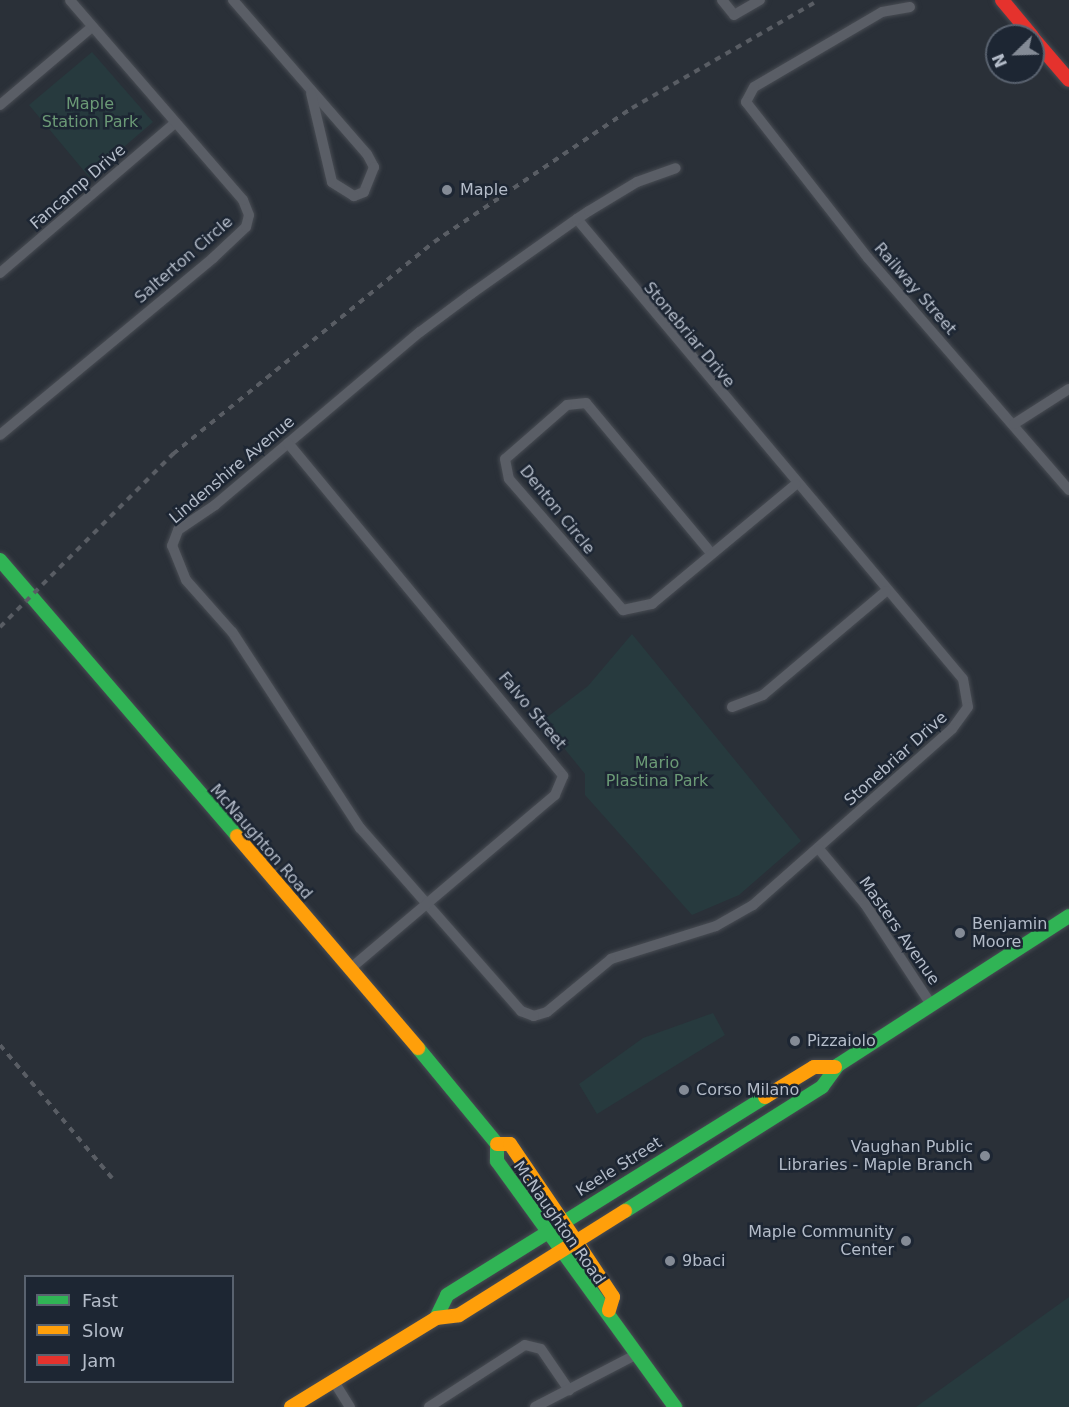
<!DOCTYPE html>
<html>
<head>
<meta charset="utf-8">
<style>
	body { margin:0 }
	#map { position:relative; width:1069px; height:1407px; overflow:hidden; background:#2a3038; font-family:"DejaVu Sans",sans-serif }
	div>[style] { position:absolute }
	.green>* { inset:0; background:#273a3e }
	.roads { filter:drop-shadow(0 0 2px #484c53) drop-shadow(0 0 2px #484c53) }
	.street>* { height:10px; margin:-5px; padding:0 5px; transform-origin:5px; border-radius:5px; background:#5a5e66 }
	.fast>* { height:14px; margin:-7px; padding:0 7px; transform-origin:7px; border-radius:7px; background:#30b455 }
	.slow>* { height:14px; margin:-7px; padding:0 7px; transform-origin:7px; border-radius:7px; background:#ff9f0a }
	.jam>* { height:14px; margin:-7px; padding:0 7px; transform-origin:7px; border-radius:7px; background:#e5322d }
	.rail>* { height:4px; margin-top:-2px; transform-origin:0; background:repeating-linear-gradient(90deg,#595d64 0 6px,transparent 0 12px) }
	.dots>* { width:16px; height:16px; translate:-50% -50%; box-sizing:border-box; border:3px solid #1d2633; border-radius:50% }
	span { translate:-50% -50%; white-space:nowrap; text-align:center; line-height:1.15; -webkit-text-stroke:5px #1d2633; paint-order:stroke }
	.park-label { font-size:16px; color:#6b9a76 }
	.street-label { font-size:16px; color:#b4bcc9 }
	.poi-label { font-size:16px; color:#b4bcc9 }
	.left { translate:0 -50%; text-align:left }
	.right { translate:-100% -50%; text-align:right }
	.legend { position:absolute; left:24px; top:1275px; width:210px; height:108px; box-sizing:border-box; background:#1d2633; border:2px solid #59626f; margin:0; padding:8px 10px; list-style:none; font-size:18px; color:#b4bcc9 }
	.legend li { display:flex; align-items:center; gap:12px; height:30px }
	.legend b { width:30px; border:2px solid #59626f }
	.north { position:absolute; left:985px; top:24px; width:60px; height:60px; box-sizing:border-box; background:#1d2633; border:2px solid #59626f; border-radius:50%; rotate:247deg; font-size:16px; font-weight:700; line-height:24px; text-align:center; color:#b4bcc9 }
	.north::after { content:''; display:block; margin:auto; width:21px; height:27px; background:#848b96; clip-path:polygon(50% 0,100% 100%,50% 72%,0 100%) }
</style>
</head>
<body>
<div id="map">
	<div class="green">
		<i style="clip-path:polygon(92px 52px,153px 122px,89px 177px,29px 105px)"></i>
		<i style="clip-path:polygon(632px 634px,801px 841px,739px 895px,692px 915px,585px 795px,585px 774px,542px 721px,588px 686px)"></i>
		<i style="clip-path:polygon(713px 1013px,725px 1035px,597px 1114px,579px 1084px,643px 1038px)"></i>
		<i style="clip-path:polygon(1069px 1297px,1069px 1407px,916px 1407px)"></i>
	</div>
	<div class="roads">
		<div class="street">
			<i style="left:233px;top:0;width:204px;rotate:49deg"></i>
			<i style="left:367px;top:154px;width:15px;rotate:62deg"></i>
			<i style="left:374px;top:167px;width:27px;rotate:112deg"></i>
			<i style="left:364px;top:192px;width:11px;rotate:158deg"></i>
			<i style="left:354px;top:196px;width:26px;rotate:-148deg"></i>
			<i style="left:332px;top:182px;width:91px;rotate:-103.3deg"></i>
			<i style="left:722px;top:0;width:19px;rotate:51deg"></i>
			<i style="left:734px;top:15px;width:30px;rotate:-30deg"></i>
			<i style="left:910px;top:7px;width:28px;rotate:170deg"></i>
			<i style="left:882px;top:12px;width:148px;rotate:149.6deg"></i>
			<i style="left:754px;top:87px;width:17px;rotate:118deg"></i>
			<i style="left:746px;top:102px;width:198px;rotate:52deg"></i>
			<i style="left:868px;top:258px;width:307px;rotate:49.1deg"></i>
			<i style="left:0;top:105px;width:121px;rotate:-40.3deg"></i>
			<i style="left:577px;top:219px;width:600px;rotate:50deg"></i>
			<i style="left:963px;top:679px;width:28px;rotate:80deg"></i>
			<i style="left:968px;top:707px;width:27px;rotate:126deg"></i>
			<i style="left:952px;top:729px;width:266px;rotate:138.5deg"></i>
			<i style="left:753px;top:905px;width:43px;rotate:150.4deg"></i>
			<i style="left:716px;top:926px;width:110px;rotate:162.6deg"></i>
			<i style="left:611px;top:959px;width:83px;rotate:140.4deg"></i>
			<i style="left:547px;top:1012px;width:14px;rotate:163deg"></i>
			<i style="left:534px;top:1016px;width:14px;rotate:-159deg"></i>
			<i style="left:521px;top:1011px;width:244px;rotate:-131.3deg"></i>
			<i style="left:360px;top:828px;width:234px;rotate:-123.1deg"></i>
			<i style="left:232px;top:632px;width:69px;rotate:-131.5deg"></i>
			<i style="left:186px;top:580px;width:37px;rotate:-112deg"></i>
			<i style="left:172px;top:546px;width:17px;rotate:-69deg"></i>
			<i style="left:178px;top:530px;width:45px;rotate:-34deg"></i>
			<i style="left:215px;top:505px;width:268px;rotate:-40.2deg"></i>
			<i style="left:420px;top:332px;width:64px;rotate:-36.7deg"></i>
			<i style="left:471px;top:294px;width:130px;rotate:-35.3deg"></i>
			<i style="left:577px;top:219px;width:14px;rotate:-34deg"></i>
			<i style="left:589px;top:211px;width:56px;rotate:-31.1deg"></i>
			<i style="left:637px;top:182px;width:41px;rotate:-19.7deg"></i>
			<i style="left:0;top:273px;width:230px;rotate:-40.6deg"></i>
			<i style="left:1014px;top:424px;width:65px;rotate:-32.5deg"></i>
			<i style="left:0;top:435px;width:277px;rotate:-39.7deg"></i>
			<i style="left:213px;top:258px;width:45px;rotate:-43.2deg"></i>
			<i style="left:246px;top:227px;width:12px;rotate:-76deg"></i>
			<i style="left:249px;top:215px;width:16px;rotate:-112deg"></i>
			<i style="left:243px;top:200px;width:264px;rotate:-130.9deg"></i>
			<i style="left:288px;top:443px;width:432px;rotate:50.4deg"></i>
			<i style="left:563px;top:776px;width:21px;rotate:113deg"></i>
			<i style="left:555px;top:795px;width:270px;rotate:139.7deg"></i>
			<i style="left:711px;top:553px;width:195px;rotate:-129.8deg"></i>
			<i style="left:586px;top:403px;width:19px;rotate:174deg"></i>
			<i style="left:567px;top:405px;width:82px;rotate:138.9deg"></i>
			<i style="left:505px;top:459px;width:20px;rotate:79deg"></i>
			<i style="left:509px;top:479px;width:174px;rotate:49deg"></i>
			<i style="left:623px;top:610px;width:30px;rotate:-12deg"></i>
			<i style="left:652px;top:604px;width:187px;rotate:-39.8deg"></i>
			<i style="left:732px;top:707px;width:33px;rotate:-21deg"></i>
			<i style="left:763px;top:695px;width:161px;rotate:-40.2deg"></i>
			<i style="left:819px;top:849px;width:72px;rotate:50.1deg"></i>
			<i style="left:865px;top:904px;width:118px;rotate:56.7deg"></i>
			<i style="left:333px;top:1380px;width:32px;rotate:58deg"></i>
			<i style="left:429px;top:1407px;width:114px;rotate:-32.9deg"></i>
			<i style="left:525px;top:1345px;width:16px;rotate:14deg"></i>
			<i style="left:541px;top:1349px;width:50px;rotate:55.7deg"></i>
			<i style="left:535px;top:1407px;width:117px;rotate:-27.4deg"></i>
		</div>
		<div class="fast">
			<i style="left:0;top:560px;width:364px;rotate:49.3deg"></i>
			<i style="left:418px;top:1048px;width:124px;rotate:50.5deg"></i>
			<i style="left:497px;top:1144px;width:17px;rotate:90deg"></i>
			<i style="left:497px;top:1161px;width:304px;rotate:54.1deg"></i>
			<i style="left:625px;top:1211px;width:233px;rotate:-32.2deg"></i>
			<i style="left:822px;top:1087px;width:27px;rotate:-54deg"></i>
			<i style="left:838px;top:1065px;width:275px;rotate:-32.8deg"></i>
			<i style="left:436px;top:1318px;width:25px;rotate:-64deg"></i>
			<i style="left:447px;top:1295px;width:375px;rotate:-31.9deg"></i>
		</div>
		<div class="slow">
			<i style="left:237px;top:836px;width:279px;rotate:49.5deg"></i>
			<i style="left:765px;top:1097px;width:57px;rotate:-31.5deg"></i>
			<i style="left:814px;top:1067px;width:21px"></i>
			<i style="left:497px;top:1144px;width:13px"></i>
			<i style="left:510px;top:1144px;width:117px;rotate:55.8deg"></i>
			<i style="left:576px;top:1241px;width:67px;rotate:56.5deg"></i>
			<i style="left:613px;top:1297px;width:14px;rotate:107deg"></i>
			<i style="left:291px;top:1407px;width:170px;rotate:-31.5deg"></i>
			<i style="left:436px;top:1318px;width:23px;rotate:-7deg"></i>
			<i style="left:459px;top:1315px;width:196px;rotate:-32.1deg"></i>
		</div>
		<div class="jam">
			<i style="left:1002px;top:0;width:47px;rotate:50.2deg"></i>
			<i style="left:1033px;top:38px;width:55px;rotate:49.4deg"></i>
		</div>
	</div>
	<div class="rail">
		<i style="left:0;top:627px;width:245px;rotate:-45deg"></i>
		<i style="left:173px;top:454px;width:336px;rotate:-39.1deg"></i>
		<i style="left:434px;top:242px;width:239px;rotate:-34.1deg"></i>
		<i style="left:632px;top:108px;width:216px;rotate:-30deg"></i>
		<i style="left:0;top:1045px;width:174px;rotate:49.9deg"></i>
	</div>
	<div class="dots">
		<i style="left:447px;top:190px;background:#848b96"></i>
		<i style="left:960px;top:933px;background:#848b96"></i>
		<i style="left:795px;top:1041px;background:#848b96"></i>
		<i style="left:684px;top:1090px;background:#848b96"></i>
		<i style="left:985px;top:1156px;background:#848b96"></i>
		<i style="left:906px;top:1241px;background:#848b96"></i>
		<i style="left:670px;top:1261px;background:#848b96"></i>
	</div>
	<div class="park-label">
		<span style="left:90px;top:113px">Maple<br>Station Park</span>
		<span style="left:657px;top:772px">Mario<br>Plastina Park</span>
	</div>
	<div class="street-label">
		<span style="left:78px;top:187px;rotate:-41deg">Fancamp Drive</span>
		<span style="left:184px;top:260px;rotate:-41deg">Salterton Circle</span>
		<span style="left:915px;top:289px;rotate:49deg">Railway Street</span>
		<span style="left:689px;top:335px;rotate:50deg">Stonebriar Drive</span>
		<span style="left:232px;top:470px;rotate:-40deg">Lindenshire Avenue</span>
		<span style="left:557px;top:510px;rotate:51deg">Denton Circle</span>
		<span style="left:532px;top:711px;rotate:50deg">Falvo Street</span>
		<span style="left:896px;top:759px;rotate:-42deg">Stonebriar Drive</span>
		<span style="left:261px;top:842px;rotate:49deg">McNaughton Road</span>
		<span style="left:899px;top:931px;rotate:55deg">Masters Avenue</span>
		<span style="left:619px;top:1167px;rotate:-32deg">Keele Street</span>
		<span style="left:559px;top:1223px;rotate:55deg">McNaughton Road</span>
	</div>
	<div class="poi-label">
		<span class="left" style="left:460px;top:190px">Maple</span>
		<span class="left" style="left:972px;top:933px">Benjamin<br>Moore</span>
		<span class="left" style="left:807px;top:1041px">Pizzaiolo</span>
		<span class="left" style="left:696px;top:1090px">Corso Milano</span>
		<span class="right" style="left:973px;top:1156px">Vaughan Public<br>Libraries - Maple Branch</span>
		<span class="right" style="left:894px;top:1241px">Maple Community<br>Center</span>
		<span class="left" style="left:682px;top:1261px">9baci</span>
	</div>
	<ul class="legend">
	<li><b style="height:8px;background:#30b455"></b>Fast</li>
	<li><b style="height:8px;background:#ff9f0a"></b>Slow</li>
	<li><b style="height:8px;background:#e5322d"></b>Jam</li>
	</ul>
	<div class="north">N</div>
</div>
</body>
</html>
